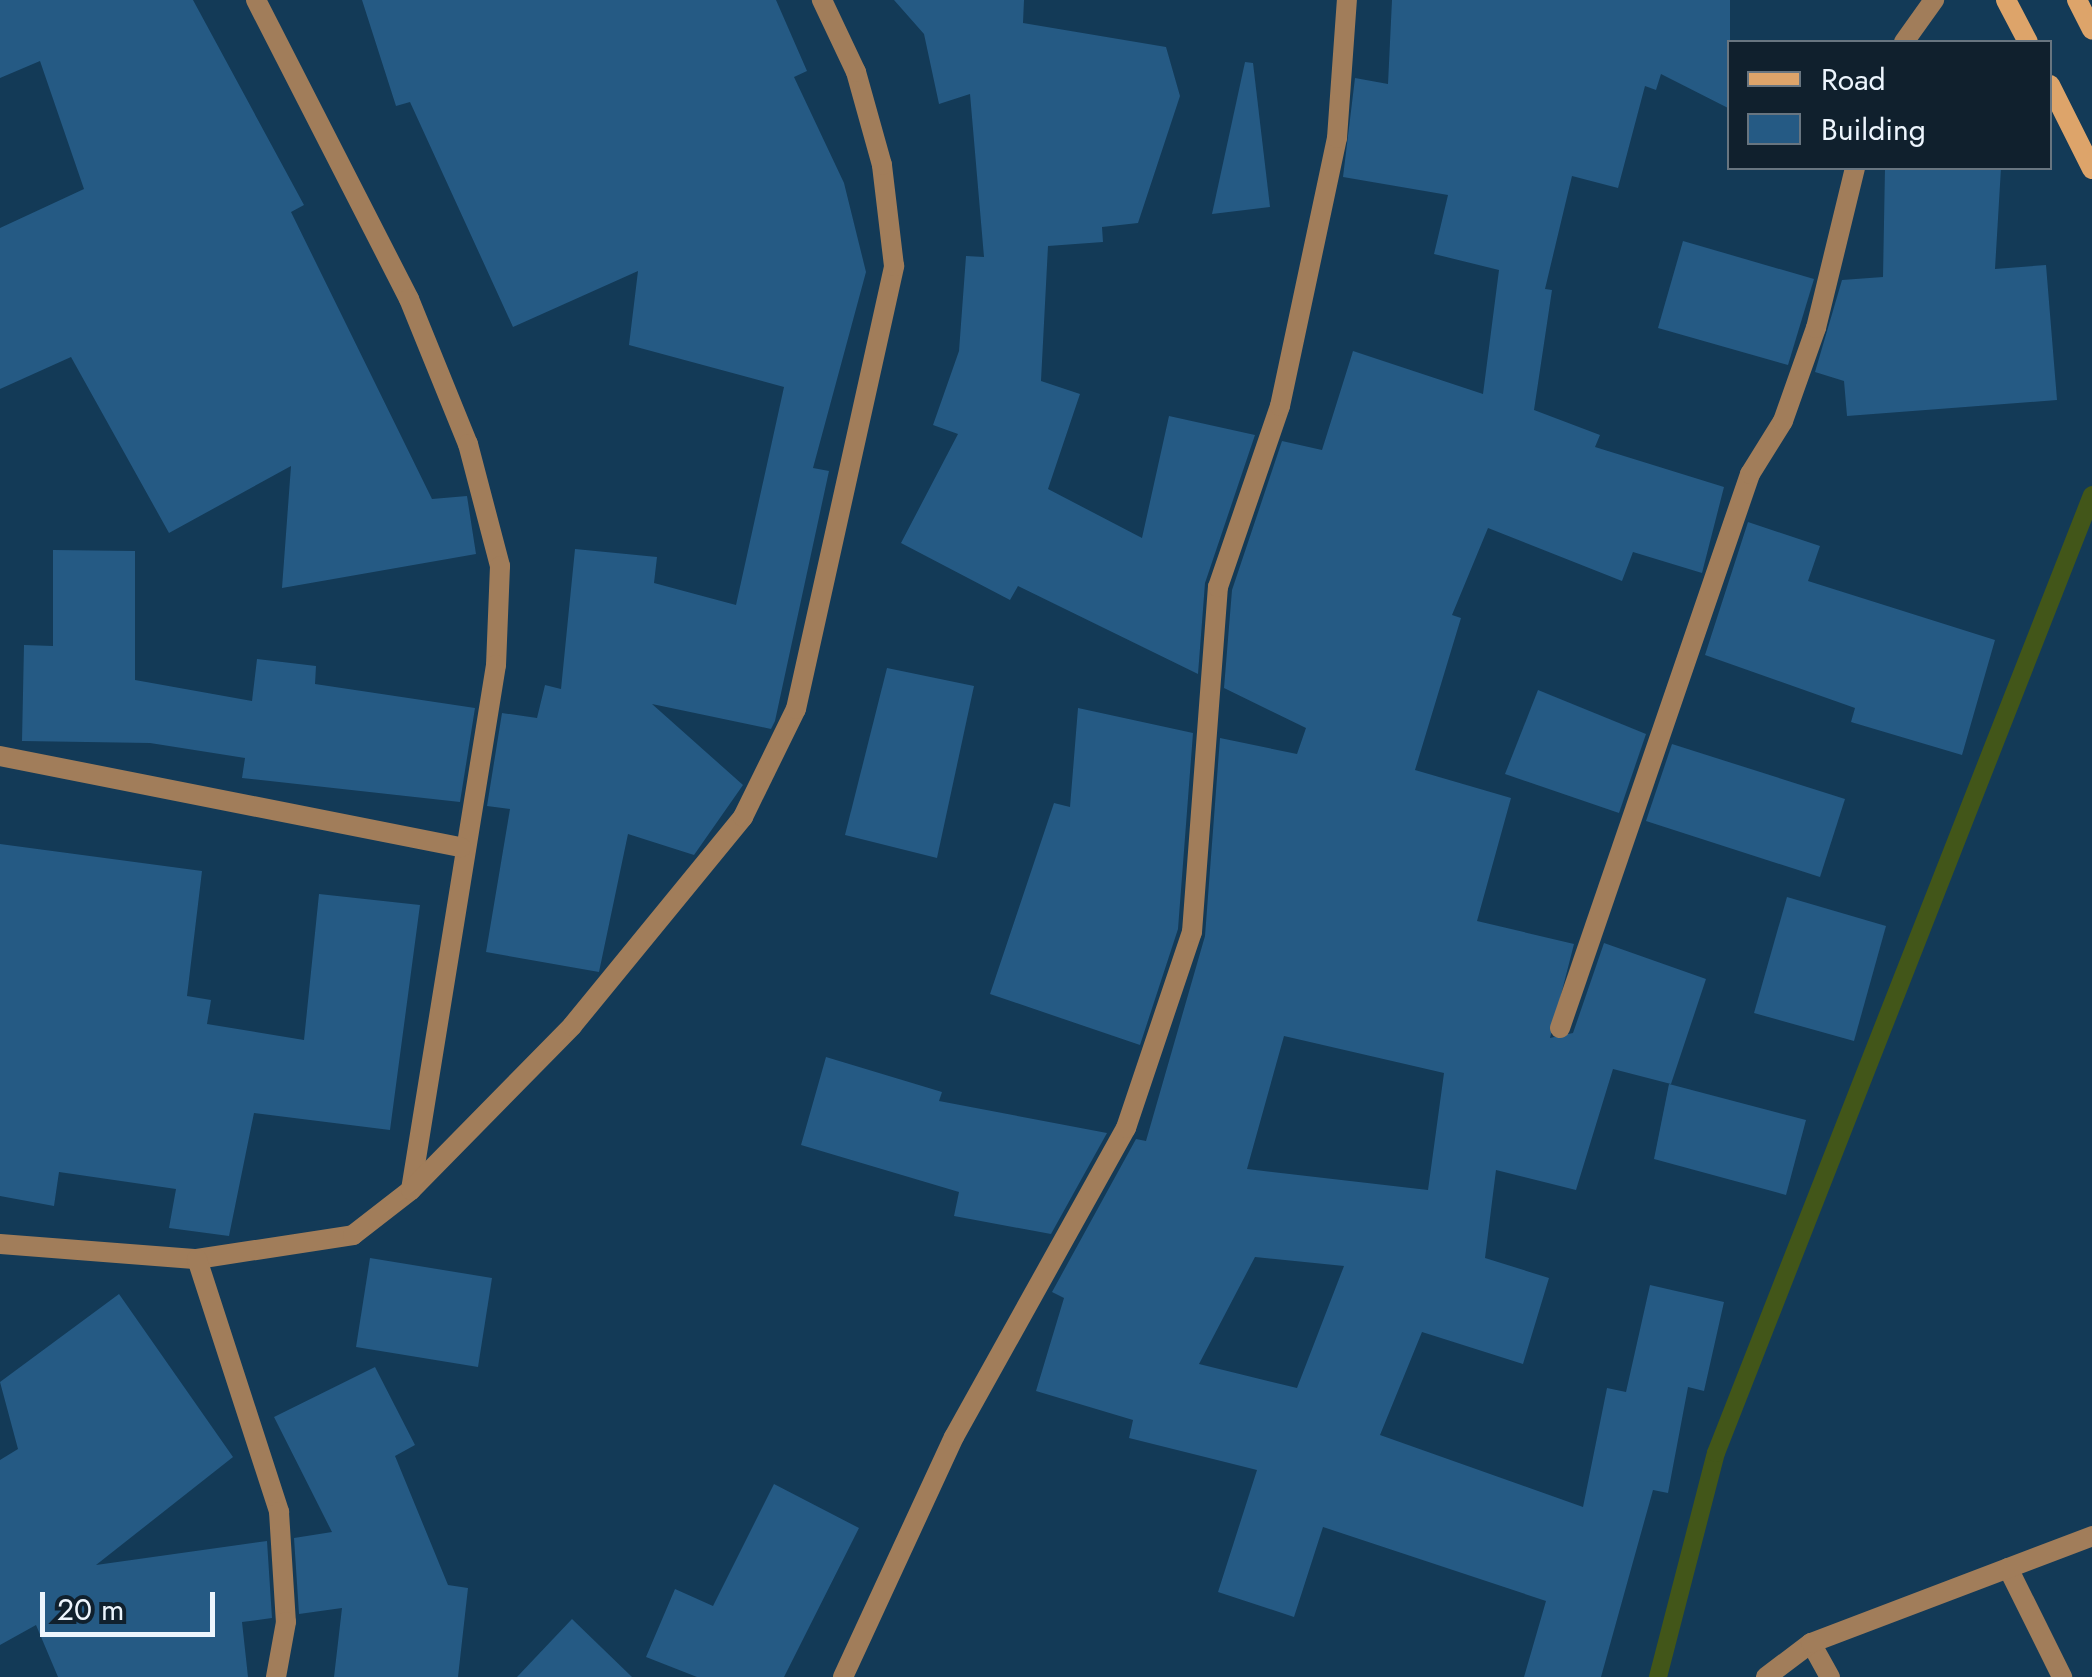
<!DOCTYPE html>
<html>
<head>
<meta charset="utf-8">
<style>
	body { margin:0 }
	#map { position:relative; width:2092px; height:1677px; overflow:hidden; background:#133a57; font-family:Jost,sans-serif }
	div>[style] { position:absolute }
	.stream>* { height:18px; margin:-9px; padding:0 9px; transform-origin:9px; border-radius:9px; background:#425619 }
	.building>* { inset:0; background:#255a84 }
	.lane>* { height:20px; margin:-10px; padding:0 10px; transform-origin:10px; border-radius:10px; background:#a17d5a }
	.street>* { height:20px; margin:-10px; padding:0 10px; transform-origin:10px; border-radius:10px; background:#a17d5a }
	.secondary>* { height:20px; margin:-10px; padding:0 10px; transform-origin:10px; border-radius:10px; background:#dda46a }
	span { translate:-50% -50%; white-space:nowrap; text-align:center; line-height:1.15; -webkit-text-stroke:9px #10202d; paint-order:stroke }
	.legend { position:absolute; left:1727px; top:40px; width:325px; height:130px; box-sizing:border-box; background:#10202d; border:2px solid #687580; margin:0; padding:12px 18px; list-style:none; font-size:30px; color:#edf5fd }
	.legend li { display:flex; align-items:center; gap:20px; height:50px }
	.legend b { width:50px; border:2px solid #687580 }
	.scale { position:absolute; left:40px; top:1592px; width:175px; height:45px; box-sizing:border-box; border:5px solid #edf5fd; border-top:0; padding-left:12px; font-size:30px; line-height:35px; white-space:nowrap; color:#edf5fd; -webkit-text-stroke:8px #10202d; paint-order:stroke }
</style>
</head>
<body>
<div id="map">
	<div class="stream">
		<i style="left:1658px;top:1677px;width:231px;rotate:-75.5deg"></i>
		<i style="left:1716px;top:1453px;width:1029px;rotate:-68.57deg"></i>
	</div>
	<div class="building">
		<i style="clip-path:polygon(0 0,193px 0,304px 205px,291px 212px,432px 499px,467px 496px,476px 554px,282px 588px,291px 466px,169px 533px,71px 357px,0 389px,0 228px,84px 189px,40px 61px,0 78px)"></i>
		<i style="clip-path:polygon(362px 0,776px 0,807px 71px,794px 77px,844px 183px,866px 272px,813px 468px,829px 471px,775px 721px,771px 729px,652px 704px,743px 785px,694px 855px,628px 834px,599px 972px,486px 952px,510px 809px,487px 806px,502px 713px,537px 718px,545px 685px,561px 689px,575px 549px,657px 557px,654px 583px,736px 605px,784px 387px,629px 345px,638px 271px,513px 327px,410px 102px,396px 106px)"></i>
		<i style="clip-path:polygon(894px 0,1024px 0,1023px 23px,1166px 47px,1180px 96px,1138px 223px,1102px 227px,1103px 242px,1048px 246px,1041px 381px,1080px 394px,1048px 489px,1142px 538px,1169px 416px,1255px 435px,1205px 583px,1198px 674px,1018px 586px,1010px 600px,901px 543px,958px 434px,933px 425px,959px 351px,966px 256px,984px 257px,970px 94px,939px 104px,924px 34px)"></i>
		<i style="clip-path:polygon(evenodd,1392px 0,1730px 0,1730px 109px,1661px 74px,1656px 90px,1645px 86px,1618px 188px,1572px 176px,1545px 289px,1552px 290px,1534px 410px,1600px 435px,1595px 447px,1724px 487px,1702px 573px,1633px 552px,1622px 581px,1488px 528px,1452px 615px,1461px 618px,1415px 770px,1511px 798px,1477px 921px,1574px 944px,1550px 1038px,1573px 1033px,1604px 943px,1706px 979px,1671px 1084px,1613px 1069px,1576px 1190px,1496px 1170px,1485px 1258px,1549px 1278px,1523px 1364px,1422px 1332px,1380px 1435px,1583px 1507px,1607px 1388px,1626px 1392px,1650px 1285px,1724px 1302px,1704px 1391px,1688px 1387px,1668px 1493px,1653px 1490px,1601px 1677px,1524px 1677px,1546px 1601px,1323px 1527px,1294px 1617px,1218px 1592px,1257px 1470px,1129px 1438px,1133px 1420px,1036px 1391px,1064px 1298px,1052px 1292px,1136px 1139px,1146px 1141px,1205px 936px,1220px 738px,1297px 754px,1306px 728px,1224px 688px,1232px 590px,1282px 441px,1322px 450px,1353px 351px,1483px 394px,1499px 270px,1434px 254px,1448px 195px,1343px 177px,1355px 78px,1388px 84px,1392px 0,1284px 1036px,1444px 1073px,1428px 1190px,1247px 1169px,1284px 1036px,1392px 0,1255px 1257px,1344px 1266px,1297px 1388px,1199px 1364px,1255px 1257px)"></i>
		<i style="clip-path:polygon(1245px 62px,1253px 63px,1270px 207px,1212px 214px)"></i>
		<i style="clip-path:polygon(1885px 168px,2001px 168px,1995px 269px,2046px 265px,2057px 400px,1847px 416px,1844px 381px,1815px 372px,1842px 280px,1883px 277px)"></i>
		<i style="clip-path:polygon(1683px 241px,1814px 279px,1788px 365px,1658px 328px)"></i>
		<i style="clip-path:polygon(1748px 522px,1820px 546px,1808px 581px,1995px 640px,1962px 755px,1851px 722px,1855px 708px,1705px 655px)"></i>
		<i style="clip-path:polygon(53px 550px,135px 551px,135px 680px,252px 701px,257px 659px,316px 666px,315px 684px,475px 708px,460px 802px,242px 778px,245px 758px,150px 743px,22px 741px,24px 645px,53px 646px)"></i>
		<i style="clip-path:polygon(887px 668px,974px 686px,937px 858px,845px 835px)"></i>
		<i style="clip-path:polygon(1538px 690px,1646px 734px,1619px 813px,1505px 774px)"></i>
		<i style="clip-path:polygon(1078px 708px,1193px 733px,1178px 929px,1140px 1045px,990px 994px,1054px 803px,1070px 807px)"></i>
		<i style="clip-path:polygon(1672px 744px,1845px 799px,1820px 877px,1646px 821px)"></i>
		<i style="clip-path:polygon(0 844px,202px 871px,187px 996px,211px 1000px,207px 1024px,304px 1040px,319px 894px,420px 905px,390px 1130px,254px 1113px,229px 1236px,169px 1228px,176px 1189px,59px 1172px,54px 1206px,0 1196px)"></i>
		<i style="clip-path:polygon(1787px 897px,1886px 926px,1854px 1041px,1754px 1013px)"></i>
		<i style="clip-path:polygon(826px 1057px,942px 1092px,939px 1101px,1107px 1133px,1051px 1234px,954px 1216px,959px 1192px,801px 1145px)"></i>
		<i style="clip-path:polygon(1669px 1084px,1806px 1120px,1786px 1195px,1654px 1159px)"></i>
		<i style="clip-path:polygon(370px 1258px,492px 1278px,478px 1367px,356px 1347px)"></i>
		<i style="clip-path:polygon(119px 1294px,233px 1457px,96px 1565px,267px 1541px,272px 1618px,242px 1622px,248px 1677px,58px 1677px,36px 1625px,0 1645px,0 1460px,18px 1449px,0 1382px)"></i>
		<i style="clip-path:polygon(375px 1367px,415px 1445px,395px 1456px,448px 1585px,468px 1588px,458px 1677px,334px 1677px,342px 1608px,299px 1614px,294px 1538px,332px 1532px,274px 1417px)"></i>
		<i style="clip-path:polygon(774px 1484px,859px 1528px,784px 1677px,697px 1677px,646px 1657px,675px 1589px,713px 1606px)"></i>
		<i style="clip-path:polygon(572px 1619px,632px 1677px,517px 1677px)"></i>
	</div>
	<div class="lane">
		<i style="left:2008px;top:1568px;width:122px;rotate:63.6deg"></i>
		<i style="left:1811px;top:1643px;width:39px;rotate:61deg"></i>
		<i style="left:1766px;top:1677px;width:56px;rotate:-37.1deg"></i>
		<i style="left:1811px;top:1643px;width:301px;rotate:-20.8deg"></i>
	</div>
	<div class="street">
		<i style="left:256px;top:0;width:336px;rotate:62.9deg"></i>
		<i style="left:409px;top:299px;width:157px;rotate:67.9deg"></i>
		<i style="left:468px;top:444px;width:126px;rotate:75.3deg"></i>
		<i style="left:500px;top:566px;width:99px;rotate:92.3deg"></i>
		<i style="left:496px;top:665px;width:532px;rotate:99.2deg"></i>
		<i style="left:1904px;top:42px;width:52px;rotate:-54.5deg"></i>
		<i style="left:0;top:756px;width:470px;rotate:11.2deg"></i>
		<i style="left:1560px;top:1028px;width:586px;rotate:-71.07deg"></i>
		<i style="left:1750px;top:474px;width:62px;rotate:-58.1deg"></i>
		<i style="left:1783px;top:421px;width:99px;rotate:-70.5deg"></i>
		<i style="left:1816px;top:328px;width:165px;rotate:-76.3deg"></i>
		<i style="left:0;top:1244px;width:198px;rotate:4.4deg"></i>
		<i style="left:197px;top:1259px;width:158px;rotate:-8.7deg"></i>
		<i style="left:353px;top:1235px;width:73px;rotate:-37.8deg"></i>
		<i style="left:411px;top:1190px;width:230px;rotate:-45.5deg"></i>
		<i style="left:572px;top:1026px;width:270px;rotate:-50.7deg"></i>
		<i style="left:743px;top:817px;width:120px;rotate:-63.9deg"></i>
		<i style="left:796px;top:709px;width:454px;rotate:-77.5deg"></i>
		<i style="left:894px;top:266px;width:102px;rotate:-96.8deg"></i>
		<i style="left:882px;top:165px;width:97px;rotate:-105.6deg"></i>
		<i style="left:856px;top:72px;width:80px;rotate:-115.3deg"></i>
		<i style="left:197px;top:1259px;width:266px;rotate:72deg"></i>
		<i style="left:279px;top:1512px;width:110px;rotate:86.4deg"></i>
		<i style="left:286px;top:1622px;width:56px;rotate:100.3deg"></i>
		<i style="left:843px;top:1677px;width:264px;rotate:-65.2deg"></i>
		<i style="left:954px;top:1437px;width:354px;rotate:-60.9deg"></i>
		<i style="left:1126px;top:1128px;width:207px;rotate:-71.4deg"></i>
		<i style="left:1192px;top:932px;width:346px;rotate:-85.7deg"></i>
		<i style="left:1218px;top:587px;width:191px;rotate:-71.1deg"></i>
		<i style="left:1280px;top:406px;width:274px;rotate:-78deg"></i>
		<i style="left:1337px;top:138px;width:138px;rotate:-85.9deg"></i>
	</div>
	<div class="secondary">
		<i style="left:2006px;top:0;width:47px;rotate:62.4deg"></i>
		<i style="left:2077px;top:0;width:33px;rotate:63deg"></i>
		<i style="left:2050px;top:85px;width:94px;rotate:63.4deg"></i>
	</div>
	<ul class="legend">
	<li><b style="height:12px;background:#dda46a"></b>Road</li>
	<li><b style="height:28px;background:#255a84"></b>Building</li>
	</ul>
	<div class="scale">20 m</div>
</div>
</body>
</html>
